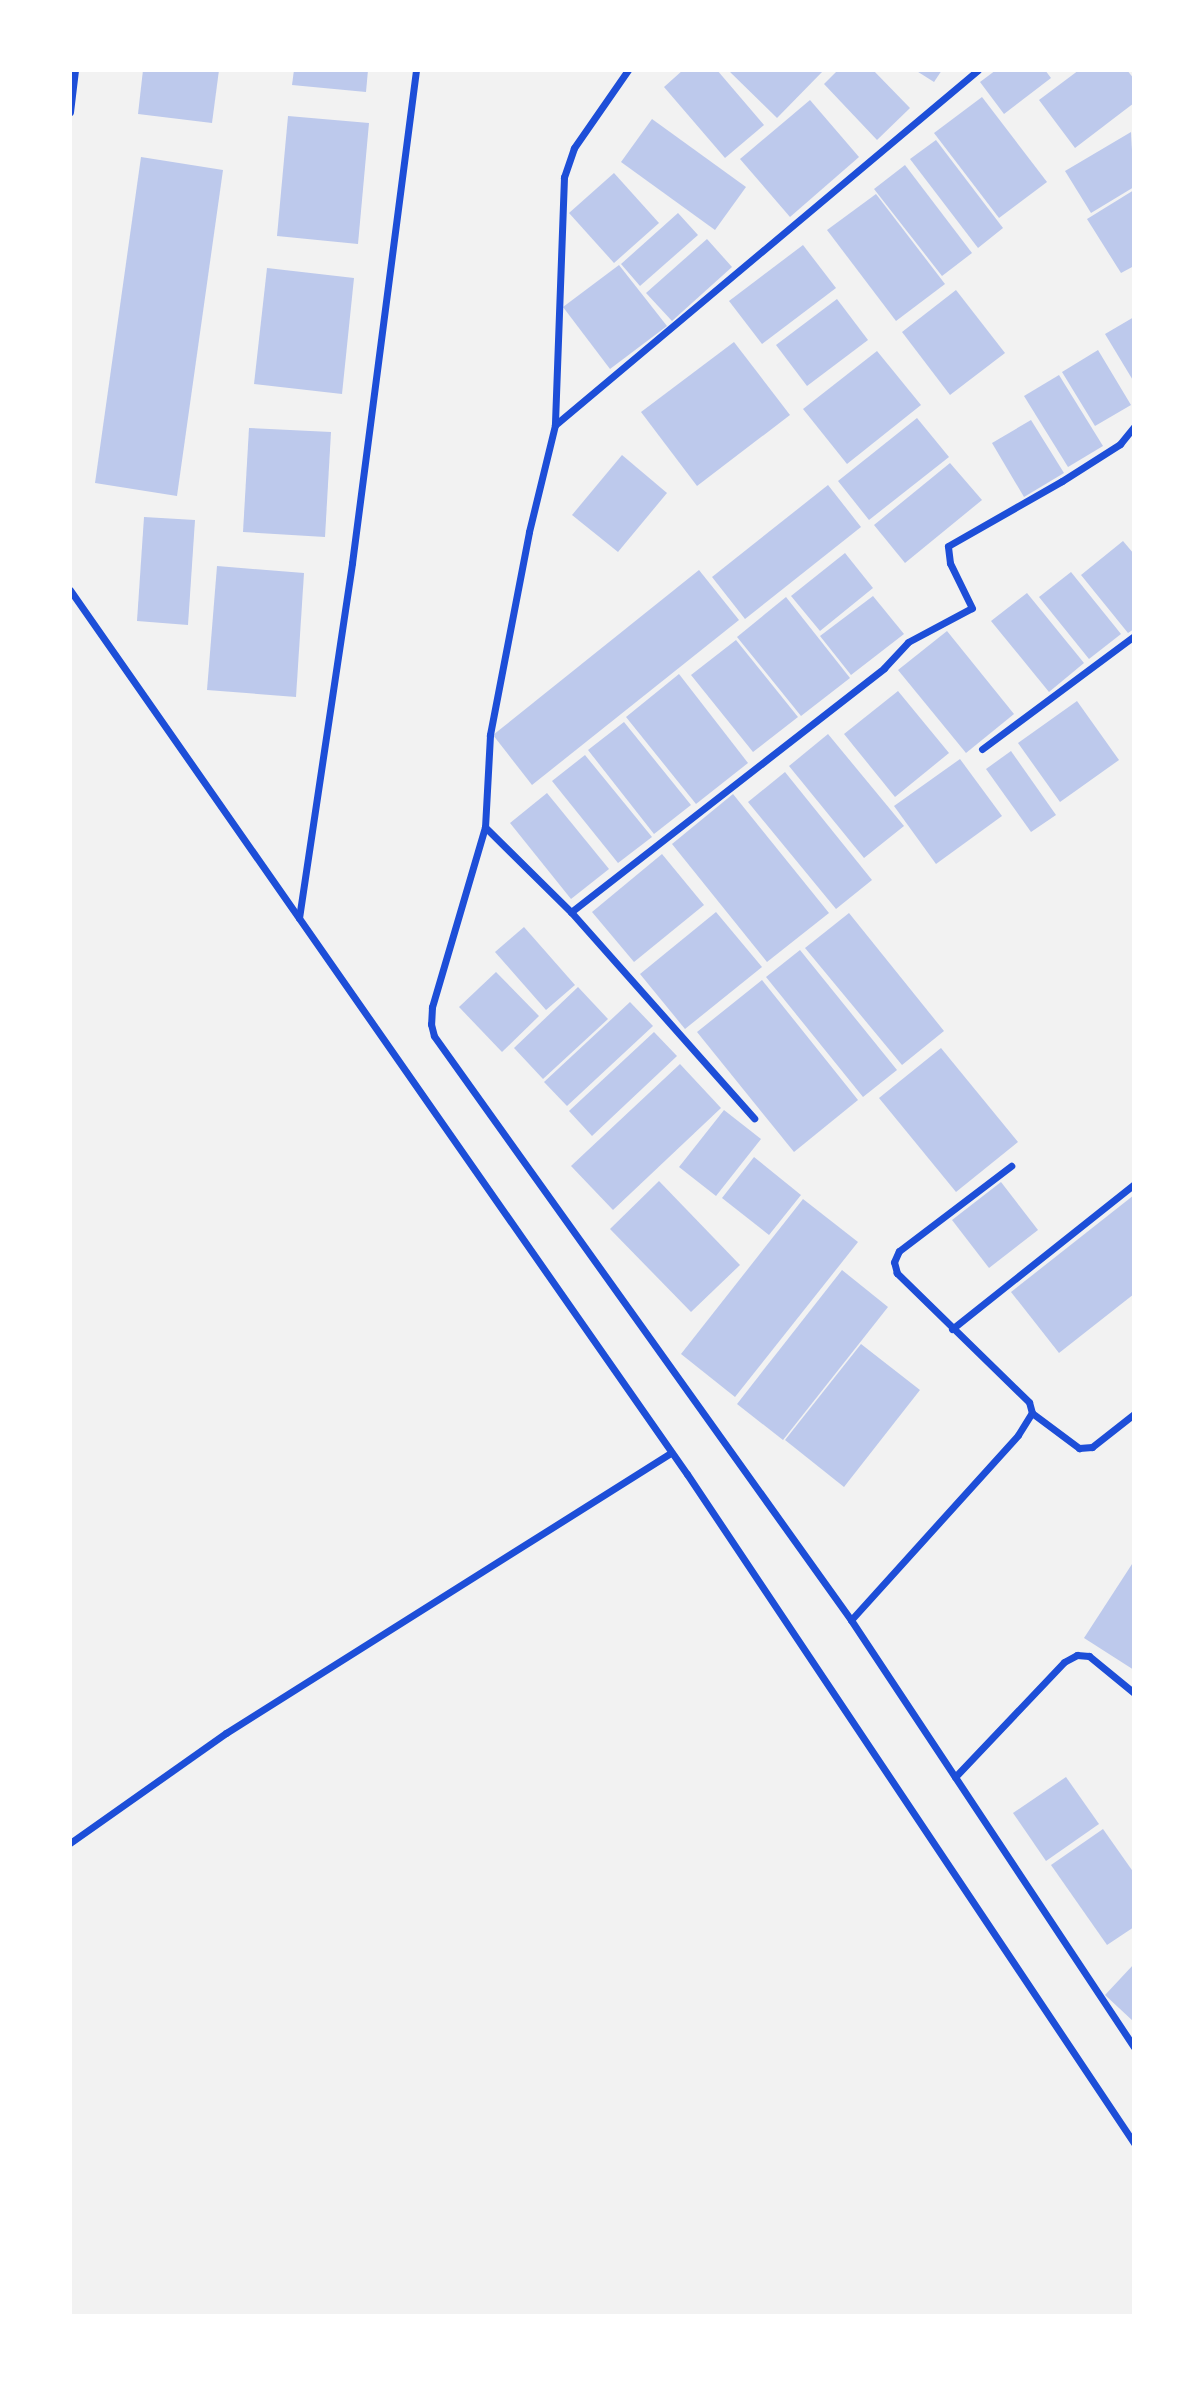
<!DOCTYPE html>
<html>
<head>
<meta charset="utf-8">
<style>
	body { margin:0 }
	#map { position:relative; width:1204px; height:2386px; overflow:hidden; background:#f2f2f2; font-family:"Open Sans",sans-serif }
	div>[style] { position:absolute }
	.building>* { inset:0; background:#bdc9ec }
	.minor>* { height:7px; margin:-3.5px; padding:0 3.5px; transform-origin:3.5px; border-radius:3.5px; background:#1d4ed8 }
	span { translate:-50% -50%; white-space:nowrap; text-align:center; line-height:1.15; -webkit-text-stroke:5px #fff; paint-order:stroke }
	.frame { position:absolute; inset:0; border:72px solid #fff; pointer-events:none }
</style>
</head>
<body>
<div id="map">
	<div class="building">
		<i style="clip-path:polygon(143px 70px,219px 70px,212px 123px,138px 114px)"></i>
		<i style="clip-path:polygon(294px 70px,368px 70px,366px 92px,292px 85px)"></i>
		<i style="clip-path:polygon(683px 70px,717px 70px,764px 125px,725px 158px,664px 87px)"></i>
		<i style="clip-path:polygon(728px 70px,824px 70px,777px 118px)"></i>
		<i style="clip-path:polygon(838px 70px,873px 70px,910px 108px,877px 140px,824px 84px)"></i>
		<i style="clip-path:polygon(915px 70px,942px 70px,934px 82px)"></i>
		<i style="clip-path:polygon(996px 70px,1045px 70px,1051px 78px,1004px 114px,980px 82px)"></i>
		<i style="clip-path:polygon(1079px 70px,1127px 70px,1134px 79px,1134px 103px,1075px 148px,1039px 100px)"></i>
		<i style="clip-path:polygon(982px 97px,1047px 182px,999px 218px,934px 133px)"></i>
		<i style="clip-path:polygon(810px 100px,859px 157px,790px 217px,740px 159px)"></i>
		<i style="clip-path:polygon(288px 116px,369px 123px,358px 244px,277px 236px)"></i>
		<i style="clip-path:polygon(652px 119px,746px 187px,715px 230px,621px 162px)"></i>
		<i style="clip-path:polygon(1131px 132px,1134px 187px,1091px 213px,1065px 171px)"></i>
		<i style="clip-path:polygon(936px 140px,1003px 228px,978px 248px,910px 159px)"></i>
		<i style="clip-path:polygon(141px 157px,223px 170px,177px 496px,95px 483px)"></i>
		<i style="clip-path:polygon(905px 165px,972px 253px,942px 276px,874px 189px)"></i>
		<i style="clip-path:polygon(614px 173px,659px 223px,614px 263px,569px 213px)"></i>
		<i style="clip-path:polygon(1134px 190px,1134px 266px,1121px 273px,1087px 219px)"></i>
		<i style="clip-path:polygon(876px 194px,945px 284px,896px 321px,827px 230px)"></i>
		<i style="clip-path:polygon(678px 213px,698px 235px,640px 286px,621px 264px)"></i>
		<i style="clip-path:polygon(707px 239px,732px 267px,672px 321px,646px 293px)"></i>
		<i style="clip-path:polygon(803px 245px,836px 288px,762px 344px,729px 301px)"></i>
		<i style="clip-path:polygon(619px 265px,667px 326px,610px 369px,563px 307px)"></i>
		<i style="clip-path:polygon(267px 268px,354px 278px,342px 394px,254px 384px)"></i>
		<i style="clip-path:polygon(956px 290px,1005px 353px,950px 395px,902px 332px)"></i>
		<i style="clip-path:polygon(837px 299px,868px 340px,807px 386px,776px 345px)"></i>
		<i style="clip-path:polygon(1134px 317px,1134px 382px,1105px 334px)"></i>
		<i style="clip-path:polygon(734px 342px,790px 415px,697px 486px,641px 412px)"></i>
		<i style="clip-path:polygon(1098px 350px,1131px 405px,1095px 426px,1062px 372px)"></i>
		<i style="clip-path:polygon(877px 351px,921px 405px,847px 464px,803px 409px)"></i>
		<i style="clip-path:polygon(1059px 375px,1103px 446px,1068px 467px,1024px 396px)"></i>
		<i style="clip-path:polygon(917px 418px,949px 457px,869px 520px,838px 481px)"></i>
		<i style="clip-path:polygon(1031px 420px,1064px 473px,1024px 497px,992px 443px)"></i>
		<i style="clip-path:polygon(249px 428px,331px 432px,325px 537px,243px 532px)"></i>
		<i style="clip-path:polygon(622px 455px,667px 493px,618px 552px,572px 515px)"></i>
		<i style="clip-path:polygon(950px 463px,982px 500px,905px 563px,874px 525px)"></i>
		<i style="clip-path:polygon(828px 485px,861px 527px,745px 619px,712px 577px)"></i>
		<i style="clip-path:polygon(144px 517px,195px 520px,188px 625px,137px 621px)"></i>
		<i style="clip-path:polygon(1123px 541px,1134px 554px,1134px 629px,1128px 633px,1081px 575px)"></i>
		<i style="clip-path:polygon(845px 553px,873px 588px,820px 631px,791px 596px)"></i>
		<i style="clip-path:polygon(217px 566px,304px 573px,296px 697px,207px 690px)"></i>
		<i style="clip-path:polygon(699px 570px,739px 620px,532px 785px,493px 735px)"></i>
		<i style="clip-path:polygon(1071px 572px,1121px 634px,1089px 659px,1039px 597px)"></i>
		<i style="clip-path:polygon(1027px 593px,1084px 663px,1049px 692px,991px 621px)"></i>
		<i style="clip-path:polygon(873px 596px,904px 634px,851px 675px,820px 636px)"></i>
		<i style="clip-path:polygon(786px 597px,850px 678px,801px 716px,737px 637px)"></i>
		<i style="clip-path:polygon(947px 631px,1014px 714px,966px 753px,898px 670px)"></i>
		<i style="clip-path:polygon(736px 640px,798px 717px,753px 752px,691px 675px)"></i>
		<i style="clip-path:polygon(679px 674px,748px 763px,696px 804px,626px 717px)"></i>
		<i style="clip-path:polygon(898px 691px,949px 753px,895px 797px,844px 734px)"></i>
		<i style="clip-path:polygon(1077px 701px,1119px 760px,1060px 802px,1018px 743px)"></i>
		<i style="clip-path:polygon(624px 722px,691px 805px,654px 834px,588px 750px)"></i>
		<i style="clip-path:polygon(828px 734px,904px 826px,864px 858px,789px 766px)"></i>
		<i style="clip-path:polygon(1011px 751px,1056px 815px,1031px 832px,986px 769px)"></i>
		<i style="clip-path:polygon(585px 755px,652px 837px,618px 863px,552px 781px)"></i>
		<i style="clip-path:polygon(960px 759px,1002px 816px,936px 864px,894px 806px)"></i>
		<i style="clip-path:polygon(785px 772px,872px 880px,836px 909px,748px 802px)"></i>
		<i style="clip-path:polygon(547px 793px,609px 869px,571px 899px,510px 823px)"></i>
		<i style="clip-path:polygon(733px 794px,829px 913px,767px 962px,672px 844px)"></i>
		<i style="clip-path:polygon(662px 854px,704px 905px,634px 962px,592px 912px)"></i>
		<i style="clip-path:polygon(716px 912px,762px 967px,685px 1029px,640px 974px)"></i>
		<i style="clip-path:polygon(849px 913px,944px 1031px,902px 1065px,805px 948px)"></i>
		<i style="clip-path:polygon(524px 927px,575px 985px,546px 1010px,495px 952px)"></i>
		<i style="clip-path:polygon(800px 950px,897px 1070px,863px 1097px,766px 977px)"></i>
		<i style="clip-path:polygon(496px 972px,539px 1016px,502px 1052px,459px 1007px)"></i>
		<i style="clip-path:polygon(762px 980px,858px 1100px,794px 1152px,697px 1032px)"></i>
		<i style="clip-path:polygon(578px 987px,608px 1019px,543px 1079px,514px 1048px)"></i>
		<i style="clip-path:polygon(630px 1002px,653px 1026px,567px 1106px,544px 1082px)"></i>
		<i style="clip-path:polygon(654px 1032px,677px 1056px,592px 1136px,569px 1111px)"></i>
		<i style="clip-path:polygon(941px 1048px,1018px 1142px,956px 1192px,879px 1098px)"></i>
		<i style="clip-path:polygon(680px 1064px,721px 1108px,613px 1210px,571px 1166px)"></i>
		<i style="clip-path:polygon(724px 1110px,761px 1139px,716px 1196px,679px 1167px)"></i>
		<i style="clip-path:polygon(754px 1157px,801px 1195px,769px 1235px,722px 1198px)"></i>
		<i style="clip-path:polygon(659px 1181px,740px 1265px,691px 1312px,610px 1229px)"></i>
		<i style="clip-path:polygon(1001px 1182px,1038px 1230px,989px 1268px,952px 1220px)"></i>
		<i style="clip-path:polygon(1134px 1195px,1134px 1294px,1059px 1353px,1011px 1292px)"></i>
		<i style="clip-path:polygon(803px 1199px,858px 1242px,735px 1397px,681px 1354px)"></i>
		<i style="clip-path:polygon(842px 1270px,888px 1307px,783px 1440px,737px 1404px)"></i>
		<i style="clip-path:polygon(861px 1344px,920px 1390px,844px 1487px,785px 1440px)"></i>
		<i style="clip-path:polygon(1134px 1561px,1134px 1670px,1084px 1638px)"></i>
		<i style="clip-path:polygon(1066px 1777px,1099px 1824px,1046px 1861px,1013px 1813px)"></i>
		<i style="clip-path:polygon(1103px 1829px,1134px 1873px,1134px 1927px,1107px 1945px,1051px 1865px)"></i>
		<i style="clip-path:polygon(1134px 1964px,1134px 2022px,1105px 1995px)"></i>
	</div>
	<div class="minor">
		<i style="left:628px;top:70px;width:95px;rotate:124.7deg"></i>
		<i style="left:574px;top:148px;width:31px;rotate:109deg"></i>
		<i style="left:564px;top:177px;width:248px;rotate:92.1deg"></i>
		<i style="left:555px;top:425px;width:110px;rotate:103.7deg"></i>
		<i style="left:529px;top:532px;width:207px;rotate:100.9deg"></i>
		<i style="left:490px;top:735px;width:92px;rotate:93.1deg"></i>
		<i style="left:485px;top:827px;width:188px;rotate:106.4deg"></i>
		<i style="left:432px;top:1007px;width:17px;rotate:93deg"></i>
		<i style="left:431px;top:1024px;width:12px;rotate:76deg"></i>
		<i style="left:434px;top:1036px;width:718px;rotate:54.47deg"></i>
		<i style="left:851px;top:1620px;width:512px;rotate:56.47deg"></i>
		<i style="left:70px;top:112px;width:42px;rotate:-83.2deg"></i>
		<i style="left:555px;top:425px;width:552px;rotate:-40deg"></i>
		<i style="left:70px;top:590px;width:1078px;rotate:55.09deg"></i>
		<i style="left:687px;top:1474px;width:805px;rotate:56.25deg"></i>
		<i style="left:982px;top:749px;width:189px;rotate:-36.6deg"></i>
		<i style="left:485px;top:827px;width:121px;rotate:44.7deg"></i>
		<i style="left:571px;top:912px;width:276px;rotate:48.4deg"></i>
		<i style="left:571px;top:912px;width:397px;rotate:-37.9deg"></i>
		<i style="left:884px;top:668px;width:35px;rotate:-47deg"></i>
		<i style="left:908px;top:642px;width:72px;rotate:-28deg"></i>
		<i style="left:972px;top:608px;width:50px;rotate:-116.1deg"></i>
		<i style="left:950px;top:563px;width:17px;rotate:-97deg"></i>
		<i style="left:948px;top:546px;width:131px;rotate:-29.7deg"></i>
		<i style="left:1062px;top:481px;width:69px;rotate:-32.5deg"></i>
		<i style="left:1120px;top:444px;width:22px;rotate:-51deg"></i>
		<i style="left:299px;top:918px;width:359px;rotate:-81.5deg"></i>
		<i style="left:352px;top:563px;width:497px;rotate:-82.6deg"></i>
		<i style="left:952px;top:1329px;width:233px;rotate:-38.5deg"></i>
		<i style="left:1032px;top:1413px;width:59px;rotate:36.7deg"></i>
		<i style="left:1079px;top:1448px;width:13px;rotate:-4deg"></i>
		<i style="left:1092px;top:1447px;width:53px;rotate:-38.2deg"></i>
		<i style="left:851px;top:1620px;width:249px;rotate:-47.9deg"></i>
		<i style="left:1018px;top:1435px;width:26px;rotate:-58deg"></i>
		<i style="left:1032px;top:1413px;width:11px;rotate:-105deg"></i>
		<i style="left:1029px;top:1402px;width:185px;rotate:-135.7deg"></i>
		<i style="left:897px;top:1273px;width:11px;rotate:-105deg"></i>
		<i style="left:894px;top:1262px;width:12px;rotate:-66deg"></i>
		<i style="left:899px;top:1251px;width:141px;rotate:-37.2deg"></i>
		<i style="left:955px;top:1777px;width:158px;rotate:-46.5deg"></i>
		<i style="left:1064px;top:1662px;width:15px;rotate:-28deg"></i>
		<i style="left:1077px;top:1655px;width:12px;rotate:5deg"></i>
		<i style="left:1089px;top:1656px;width:58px;rotate:39.4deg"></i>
		<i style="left:70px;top:1843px;width:191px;rotate:-35.2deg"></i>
		<i style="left:226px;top:1733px;width:524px;rotate:-32.2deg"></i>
	</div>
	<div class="frame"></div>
</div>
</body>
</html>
